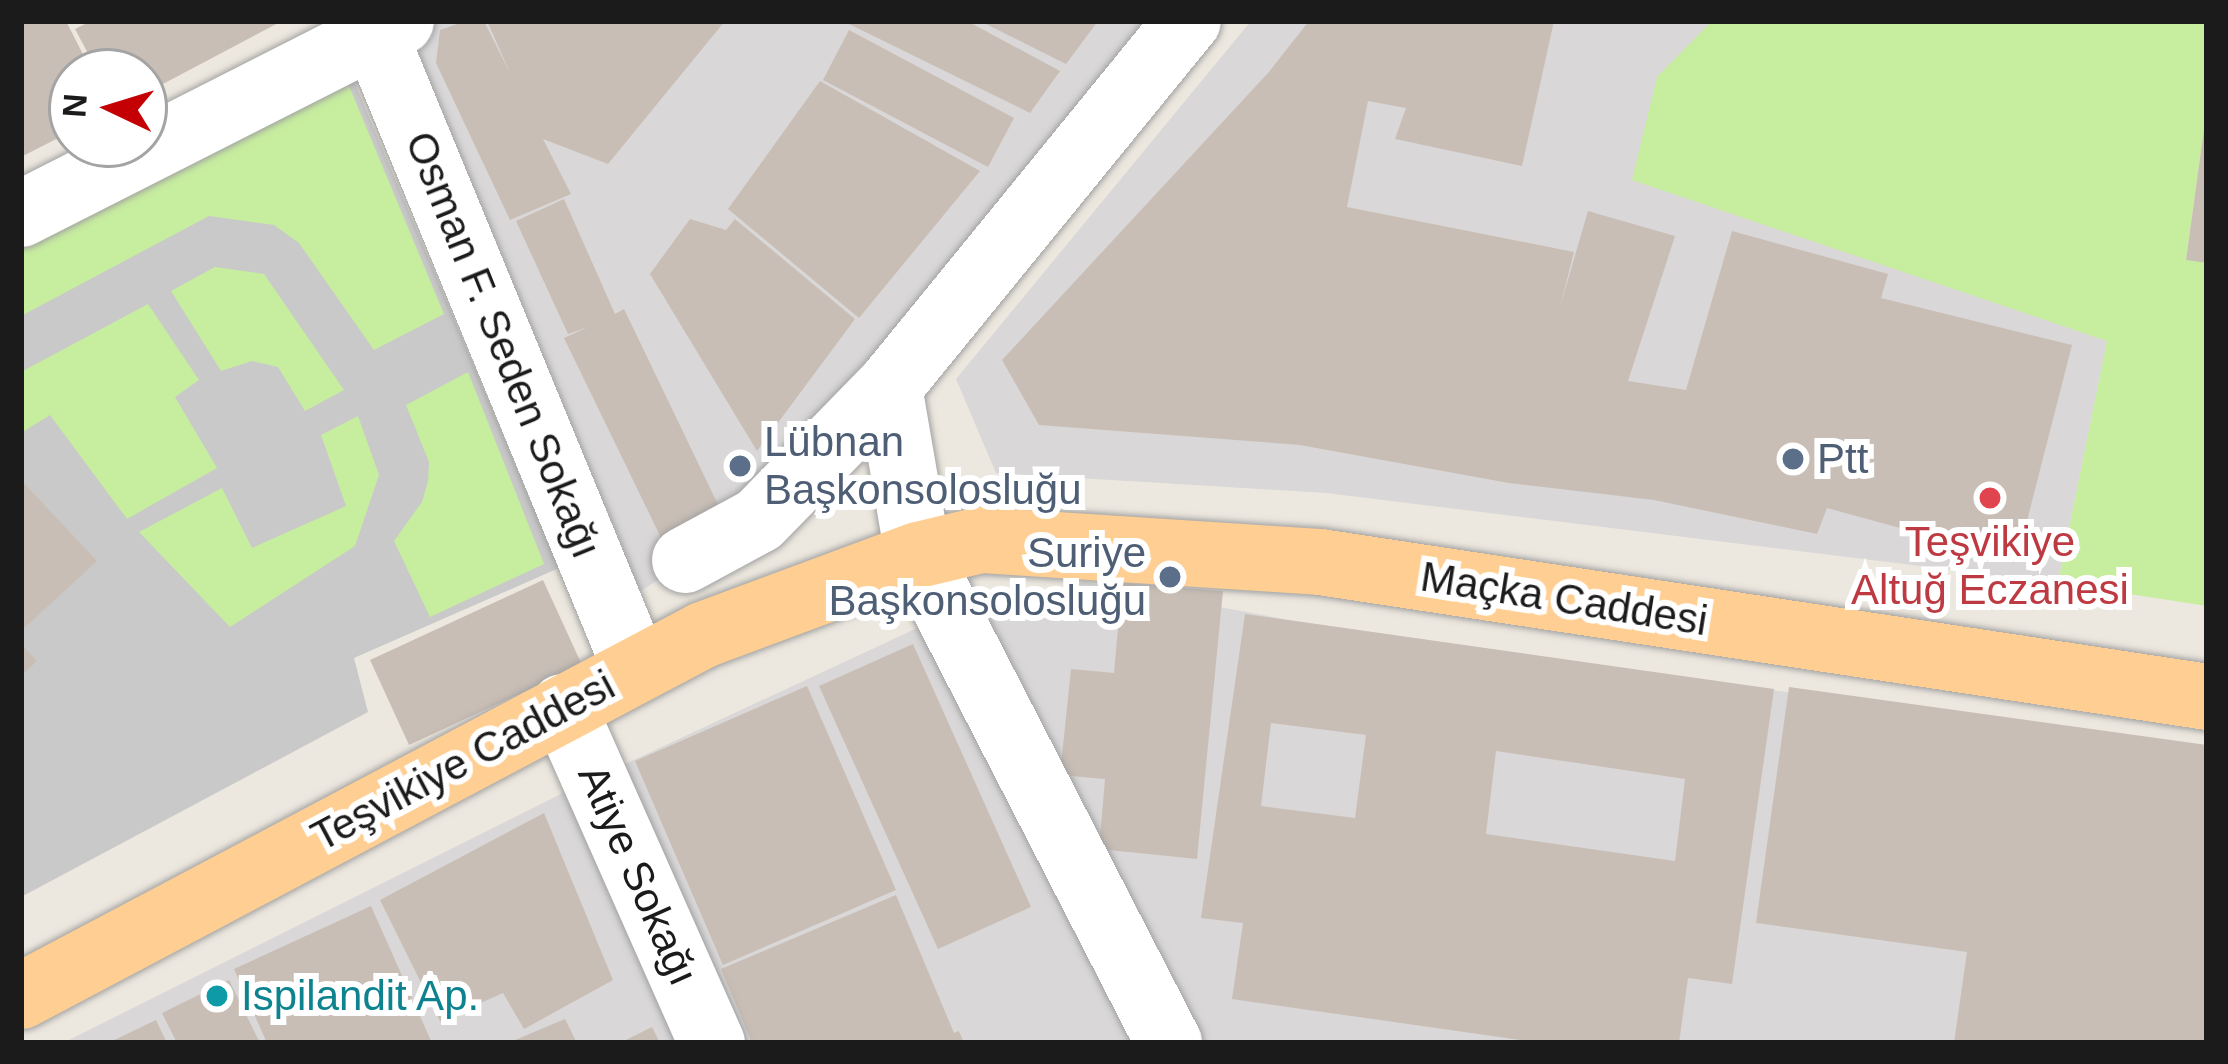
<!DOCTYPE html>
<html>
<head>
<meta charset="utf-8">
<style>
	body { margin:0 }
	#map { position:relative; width:2228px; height:1064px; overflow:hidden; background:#ede8df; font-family:Helvetica,sans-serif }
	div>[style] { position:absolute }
	.residential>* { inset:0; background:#d9d7d7 }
	.religious>* { inset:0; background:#c9c9c9 }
	.grass>* { inset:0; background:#c7ed9f }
	.building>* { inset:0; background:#c9beb5 }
	.roads { filter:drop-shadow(0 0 3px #a2a2a2) drop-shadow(0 0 3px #a2a2a2) }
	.minor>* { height:66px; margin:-33px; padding:0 33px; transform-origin:33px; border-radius:33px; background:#fff }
	.major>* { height:66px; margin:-33px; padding:0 33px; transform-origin:33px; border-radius:33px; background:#ffce92 }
	.dots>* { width:33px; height:33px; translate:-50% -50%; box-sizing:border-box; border:6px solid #fff; border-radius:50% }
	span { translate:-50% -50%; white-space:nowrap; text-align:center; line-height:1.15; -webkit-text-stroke:12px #fff; paint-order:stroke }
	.street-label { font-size:42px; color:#1b1b1b }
	.service-label { font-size:42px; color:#4e5e75 }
	.left { translate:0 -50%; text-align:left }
	.right { translate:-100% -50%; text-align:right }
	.health-label { font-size:42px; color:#be3a42 }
	.culture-label { font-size:42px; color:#0d838f }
	.frame { position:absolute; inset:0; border:24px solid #1b1b1b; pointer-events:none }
	.north { position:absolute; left:48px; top:48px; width:120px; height:120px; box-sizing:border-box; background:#fff; border:3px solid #a4a4a4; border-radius:50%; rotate:274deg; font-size:33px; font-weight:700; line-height:48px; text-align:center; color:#1b1b1b }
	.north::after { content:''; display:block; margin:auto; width:42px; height:54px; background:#c50004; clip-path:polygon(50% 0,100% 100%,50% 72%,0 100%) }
</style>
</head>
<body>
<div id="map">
	<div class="residential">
		<i style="clip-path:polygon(367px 21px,1180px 21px,756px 517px,611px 610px)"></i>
		<i style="clip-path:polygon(1251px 21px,2172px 21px,2058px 583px,1326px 493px,996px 473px,956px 379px)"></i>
		<i style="clip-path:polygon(1084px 582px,1289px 620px,2207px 753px,2207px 1043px,63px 1043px,567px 791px,956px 610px)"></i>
	</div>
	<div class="religious">
		<i style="clip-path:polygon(350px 72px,559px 568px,354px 658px,368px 712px,21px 897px,21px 244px)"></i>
	</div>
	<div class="grass">
		<i style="clip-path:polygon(1712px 21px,2207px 21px,2207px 108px,2186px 259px,2207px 263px,2207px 606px,2058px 583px,2107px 341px,1632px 180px,1657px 77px)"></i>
		<i style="clip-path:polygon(347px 81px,444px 314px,374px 350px,299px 243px,274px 225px,209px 216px,21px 316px,21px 250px)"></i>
		<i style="clip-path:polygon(215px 267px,264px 274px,344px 390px,305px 411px,278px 367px,252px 361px,221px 371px,171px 291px)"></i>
		<i style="clip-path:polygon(148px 304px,199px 380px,175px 397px,217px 468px,127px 519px,50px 415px,21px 433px,21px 372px)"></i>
		<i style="clip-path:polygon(468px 372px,544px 564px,430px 617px,394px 541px,422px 502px,428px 481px,429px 462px,406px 405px)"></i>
		<i style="clip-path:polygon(358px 416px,379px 475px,355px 546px,230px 627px,139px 532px,222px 488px,252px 548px,346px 506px,321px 435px)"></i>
	</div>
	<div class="building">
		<i style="clip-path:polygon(21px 21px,66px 21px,92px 72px,72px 72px,72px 131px,21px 157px)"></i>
		<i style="clip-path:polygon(91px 21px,282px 21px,144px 94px,144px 72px,98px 72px,75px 29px)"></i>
		<i style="clip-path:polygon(466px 21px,484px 21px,511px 75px,487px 21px,725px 21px,608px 164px,543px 139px,571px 194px,510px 220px,436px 63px,440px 30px)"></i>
		<i style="clip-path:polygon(843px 21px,967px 21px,1060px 71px,1030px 113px)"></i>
		<i style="clip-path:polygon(980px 21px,1098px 21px,1066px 64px)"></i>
		<i style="clip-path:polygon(1309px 21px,1554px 21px,1522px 166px,1395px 139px,1406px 108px,1368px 101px,1347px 207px,1574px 252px,1560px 307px,1588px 211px,1675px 236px,1628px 381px,1686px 390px,1732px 231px,1888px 274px,1881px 298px,2072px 345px,2017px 560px,1827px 508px,1817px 534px,1654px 500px,1509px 483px,1300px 445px,1039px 425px,1002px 360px,1268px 73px)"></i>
		<i style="clip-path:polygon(849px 30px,1014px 118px,988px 167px,823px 80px)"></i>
		<i style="clip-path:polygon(820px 81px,980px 171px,859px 318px,728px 209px)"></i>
		<i style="clip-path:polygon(2204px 129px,2207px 129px,2207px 263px,2186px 260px)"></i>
		<i style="clip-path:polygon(564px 199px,615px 314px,624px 309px,724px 517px,665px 546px,564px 338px,588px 327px,568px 334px,516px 221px)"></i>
		<i style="clip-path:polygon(690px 219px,726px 230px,735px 219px,855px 319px,757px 451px,650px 274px)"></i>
		<i style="clip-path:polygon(21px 480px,97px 561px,21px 631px)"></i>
		<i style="clip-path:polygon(543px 580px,582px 665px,409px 745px,370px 660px)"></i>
		<i style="clip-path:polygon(1122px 583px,1223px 591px,1197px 859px,1099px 849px,1105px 779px,1060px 775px,1071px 669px,1114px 673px)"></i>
		<i style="clip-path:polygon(evenodd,1245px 614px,1774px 689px,1732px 984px,1688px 978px,1679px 1043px,1541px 1043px,1232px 999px,1243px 923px,1201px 918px,1245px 614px,1271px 723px,1366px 735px,1355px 818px,1261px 806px,1271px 723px,1245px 614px,1496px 751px,1685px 779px,1675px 861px,1486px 834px,1496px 751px)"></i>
		<i style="clip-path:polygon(21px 644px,37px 661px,21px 676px)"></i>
		<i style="clip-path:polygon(913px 644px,1031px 907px,938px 949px,819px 686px)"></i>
		<i style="clip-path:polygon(807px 686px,896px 890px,723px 965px,635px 761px)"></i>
		<i style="clip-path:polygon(1789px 687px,2207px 745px,2207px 1043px,1954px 1043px,1967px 952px,1756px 923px)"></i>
		<i style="clip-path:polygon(544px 813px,613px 980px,524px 1029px,503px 993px,440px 1021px,380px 900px)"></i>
		<i style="clip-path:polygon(896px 895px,954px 1033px,959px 1031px,964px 1043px,752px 1043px,721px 969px)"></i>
		<i style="clip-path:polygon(371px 906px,432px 1043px,267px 1043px,234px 969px)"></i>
		<i style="clip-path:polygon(229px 980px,260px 1043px,177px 1043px,162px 1013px)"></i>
		<i style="clip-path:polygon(565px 1019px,577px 1043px,508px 1043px)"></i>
		<i style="clip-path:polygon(156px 1020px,167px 1043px,108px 1043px)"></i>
		<i style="clip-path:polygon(652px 1027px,660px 1043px,620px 1043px)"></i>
	</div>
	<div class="roads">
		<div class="minor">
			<i style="left:369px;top:21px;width:701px;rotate:67.61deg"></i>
			<i style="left:21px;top:214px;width:426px;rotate:-26.9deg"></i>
			<i style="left:685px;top:560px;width:84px;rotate:-28.4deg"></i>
			<i style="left:759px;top:520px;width:186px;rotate:-45.7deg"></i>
			<i style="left:563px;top:707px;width:368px;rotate:66.1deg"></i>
			<i style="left:1169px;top:1043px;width:549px;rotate:-117.22deg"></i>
			<i style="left:918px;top:555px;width:170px;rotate:-99.8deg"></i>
			<i style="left:889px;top:387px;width:473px;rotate:-50.8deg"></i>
		</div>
		<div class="major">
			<i style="left:21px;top:996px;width:772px;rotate:-27.89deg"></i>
			<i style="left:703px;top:635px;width:229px;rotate:-20.4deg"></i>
			<i style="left:918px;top:555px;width:65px;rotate:-13.4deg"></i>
			<i style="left:981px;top:540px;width:340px;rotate:3.7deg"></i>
			<i style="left:1320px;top:562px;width:897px;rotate:8.65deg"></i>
		</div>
	</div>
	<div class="dots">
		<i style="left:1793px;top:459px;background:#5c6f8a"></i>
		<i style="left:740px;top:466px;background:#5c6f8a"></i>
		<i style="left:1990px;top:498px;background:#e0444e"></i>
		<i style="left:1170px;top:577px;background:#5c6f8a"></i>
		<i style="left:217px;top:996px;background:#0f9aa8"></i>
	</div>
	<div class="street-label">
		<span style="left:503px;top:345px;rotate:68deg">Osman F. Seden Sokağı</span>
		<span style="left:1564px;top:599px;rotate:9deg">Maçka Caddesi</span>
		<span style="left:463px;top:761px;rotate:-28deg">Teşvikiye Caddesi</span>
		<span style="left:638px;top:875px;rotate:66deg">Atiye Sokağı</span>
	</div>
	<div class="service-label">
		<span class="left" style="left:764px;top:466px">Lübnan<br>Başkonsolosluğu</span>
		<span class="left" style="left:1817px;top:459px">Ptt</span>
		<span class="right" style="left:1146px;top:577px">Suriye<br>Başkonsolosluğu</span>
	</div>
	<div class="health-label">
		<span style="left:1990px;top:566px">Teşvikiye<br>Altuğ Eczanesi</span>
	</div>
	<div class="culture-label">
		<span class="left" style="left:241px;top:996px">Ispilandit Ap.</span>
	</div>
	<div class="frame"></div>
	<div class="north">N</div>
</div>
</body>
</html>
